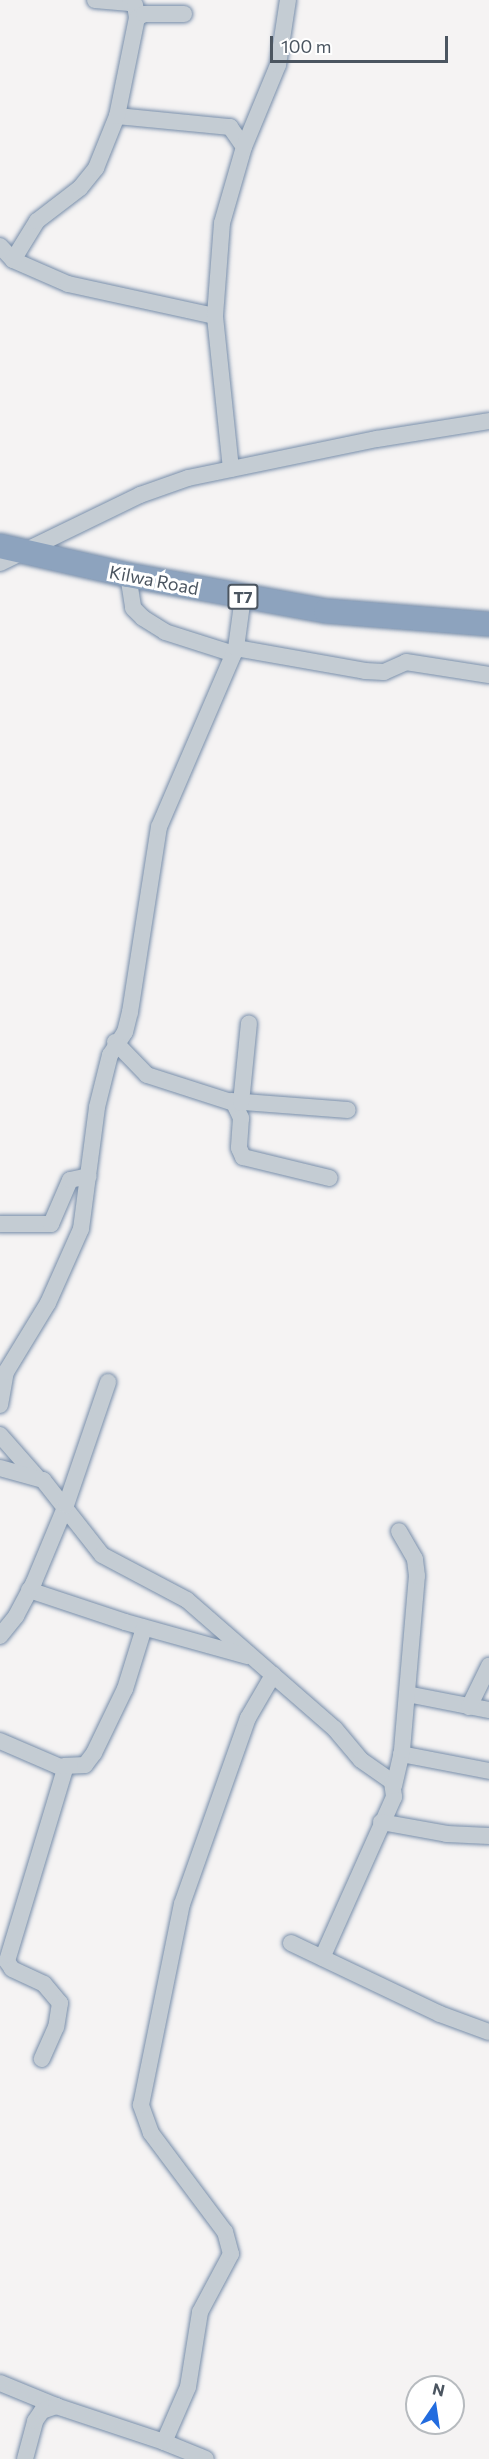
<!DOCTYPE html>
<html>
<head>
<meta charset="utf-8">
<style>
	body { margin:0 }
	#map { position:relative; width:489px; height:2459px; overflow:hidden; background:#f5f3f3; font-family:Commissioner,sans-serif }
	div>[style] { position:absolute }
	.roads { filter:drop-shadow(0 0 2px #788eaa) drop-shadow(0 0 2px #788eaa) }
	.minor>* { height:16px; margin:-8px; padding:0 8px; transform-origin:8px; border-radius:8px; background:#c4ccd3 }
	.highway>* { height:24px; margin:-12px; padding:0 12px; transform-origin:12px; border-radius:12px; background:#8da3be }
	span { translate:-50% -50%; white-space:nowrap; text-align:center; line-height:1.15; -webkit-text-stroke:6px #fff; paint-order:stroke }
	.shield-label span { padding:2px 4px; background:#fff; border:2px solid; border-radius:4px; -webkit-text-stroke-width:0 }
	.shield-label { font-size:16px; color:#4b5560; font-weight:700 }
	.street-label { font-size:18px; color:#4b5560 }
	.north { position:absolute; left:405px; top:2375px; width:60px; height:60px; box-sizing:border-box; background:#fff; border:2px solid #b7bbbf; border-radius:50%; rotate:13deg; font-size:16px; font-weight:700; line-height:24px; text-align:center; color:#4b5560 }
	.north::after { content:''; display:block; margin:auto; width:21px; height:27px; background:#226cdf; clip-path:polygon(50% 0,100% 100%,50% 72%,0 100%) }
	.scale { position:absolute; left:270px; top:36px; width:178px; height:27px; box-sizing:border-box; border:3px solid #4b5560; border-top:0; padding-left:8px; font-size:18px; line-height:21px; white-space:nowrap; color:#4b5560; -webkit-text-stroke:4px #fff; paint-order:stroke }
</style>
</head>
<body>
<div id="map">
	<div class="roads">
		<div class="minor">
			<i style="left:95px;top:0;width:35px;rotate:5deg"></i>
			<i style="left:130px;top:3px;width:5px;rotate:22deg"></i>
			<i style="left:135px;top:5px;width:13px;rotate:81deg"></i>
			<i style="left:117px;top:116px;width:114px;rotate:5.6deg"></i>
			<i style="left:230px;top:127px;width:24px;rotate:55deg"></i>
			<i style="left:0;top:246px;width:19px;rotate:47deg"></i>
			<i style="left:13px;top:260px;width:60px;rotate:23.6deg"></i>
			<i style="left:68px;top:284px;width:150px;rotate:12.3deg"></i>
			<i style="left:13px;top:260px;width:46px;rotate:-58.4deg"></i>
			<i style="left:37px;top:221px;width:54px;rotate:-37.5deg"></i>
			<i style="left:80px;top:188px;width:26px;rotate:-51deg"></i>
			<i style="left:96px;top:168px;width:56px;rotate:-68deg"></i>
			<i style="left:117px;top:116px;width:100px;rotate:-78.5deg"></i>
			<i style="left:137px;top:18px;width:8px;rotate:-30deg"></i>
			<i style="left:144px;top:14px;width:40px"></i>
			<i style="left:231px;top:469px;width:154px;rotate:-96deg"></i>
			<i style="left:215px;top:316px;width:93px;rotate:-85.7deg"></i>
			<i style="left:222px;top:223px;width:79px;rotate:-73.9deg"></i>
			<i style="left:244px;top:147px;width:89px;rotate:-67.5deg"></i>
			<i style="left:278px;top:65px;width:66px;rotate:-81.3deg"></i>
			<i style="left:0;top:563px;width:156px;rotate:-25.9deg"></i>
			<i style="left:140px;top:495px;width:51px;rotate:-19.5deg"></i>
			<i style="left:188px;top:478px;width:193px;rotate:-11.7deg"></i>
			<i style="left:377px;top:439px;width:113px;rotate:-9.1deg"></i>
			<i style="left:128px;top:575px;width:33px;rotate:81deg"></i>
			<i style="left:133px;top:608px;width:14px;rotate:45deg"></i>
			<i style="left:143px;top:618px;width:26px;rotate:32deg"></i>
			<i style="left:165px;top:632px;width:72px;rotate:17.7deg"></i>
			<i style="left:236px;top:648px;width:131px;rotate:10.1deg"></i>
			<i style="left:365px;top:671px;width:19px;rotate:3deg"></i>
			<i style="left:384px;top:672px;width:24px;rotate:-24deg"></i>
			<i style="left:406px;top:662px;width:84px;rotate:8.9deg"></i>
			<i style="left:115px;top:1042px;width:46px;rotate:45.9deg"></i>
			<i style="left:147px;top:1075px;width:91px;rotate:17.8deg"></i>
			<i style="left:234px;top:1103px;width:17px;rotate:65deg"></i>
			<i style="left:241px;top:1118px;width:30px;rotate:94deg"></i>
			<i style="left:239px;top:1148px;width:10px;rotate:66deg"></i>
			<i style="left:243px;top:1157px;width:89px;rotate:13.6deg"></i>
			<i style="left:231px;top:1101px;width:117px;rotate:4.4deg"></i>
			<i style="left:241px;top:1103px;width:80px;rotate:-84.3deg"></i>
			<i style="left:0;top:1224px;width:51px"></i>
			<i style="left:51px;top:1224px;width:48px;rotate:-66.6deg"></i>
			<i style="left:70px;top:1180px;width:19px;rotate:-12deg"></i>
			<i style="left:0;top:1405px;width:34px;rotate:-80deg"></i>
			<i style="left:6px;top:1372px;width:81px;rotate:-58.7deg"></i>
			<i style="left:48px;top:1303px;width:81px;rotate:-66deg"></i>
			<i style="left:81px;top:1229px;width:123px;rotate:-82.5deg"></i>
			<i style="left:97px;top:1107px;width:54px;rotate:-76deg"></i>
			<i style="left:110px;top:1055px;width:27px;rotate:-57deg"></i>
			<i style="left:125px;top:1032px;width:21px;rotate:-76deg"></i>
			<i style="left:130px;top:1012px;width:187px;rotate:-81.1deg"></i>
			<i style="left:159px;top:827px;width:195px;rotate:-66.7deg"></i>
			<i style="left:236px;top:648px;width:51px;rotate:-82.2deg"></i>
			<i style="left:0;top:1435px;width:55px;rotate:48.7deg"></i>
			<i style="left:0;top:1468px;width:45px;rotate:15.6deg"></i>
			<i style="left:43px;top:1480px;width:95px;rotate:51.8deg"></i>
			<i style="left:102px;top:1555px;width:96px;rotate:27.9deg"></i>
			<i style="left:187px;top:1600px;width:196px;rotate:41.1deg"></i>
			<i style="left:335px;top:1729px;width:40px;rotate:50deg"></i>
			<i style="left:361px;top:1760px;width:38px;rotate:35deg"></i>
			<i style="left:392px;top:1782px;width:15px;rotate:82deg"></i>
			<i style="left:394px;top:1797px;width:176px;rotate:114.1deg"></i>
			<i style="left:29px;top:1590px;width:101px;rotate:18.4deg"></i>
			<i style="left:125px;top:1622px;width:127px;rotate:15.6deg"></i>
			<i style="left:0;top:1636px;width:26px;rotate:-51deg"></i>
			<i style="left:16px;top:1616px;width:38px;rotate:-62deg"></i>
			<i style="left:34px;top:1582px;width:83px;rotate:-67.4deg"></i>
			<i style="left:66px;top:1505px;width:130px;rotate:-71.1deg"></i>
			<i style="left:407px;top:1694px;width:84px;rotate:11deg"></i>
			<i style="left:469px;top:1707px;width:46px;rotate:-64deg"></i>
			<i style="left:0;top:1741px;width:71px;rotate:23.3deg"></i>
			<i style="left:65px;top:1769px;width:201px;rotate:106.8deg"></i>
			<i style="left:7px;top:1961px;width:9px;rotate:58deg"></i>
			<i style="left:12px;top:1969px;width:35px;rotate:25deg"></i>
			<i style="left:44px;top:1984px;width:25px;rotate:50deg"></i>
			<i style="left:60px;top:2003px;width:24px;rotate:99deg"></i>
			<i style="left:56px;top:2027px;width:35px;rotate:114deg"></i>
			<i style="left:401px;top:1754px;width:90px;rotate:10.9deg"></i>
			<i style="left:64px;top:1766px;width:21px;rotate:-3deg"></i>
			<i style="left:85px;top:1765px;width:15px;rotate:-53deg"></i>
			<i style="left:94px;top:1753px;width:71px;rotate:-64.2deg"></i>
			<i style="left:125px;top:1689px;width:64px;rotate:-72.7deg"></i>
			<i style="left:394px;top:1786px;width:37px;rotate:-77deg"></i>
			<i style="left:402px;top:1750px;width:175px;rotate:-85.1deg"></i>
			<i style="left:417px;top:1576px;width:17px;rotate:-97deg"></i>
			<i style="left:415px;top:1559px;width:32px;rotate:-120deg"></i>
			<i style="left:381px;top:1822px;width:67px;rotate:10.3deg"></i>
			<i style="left:447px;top:1834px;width:42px;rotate:2.7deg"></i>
			<i style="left:291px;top:1943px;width:165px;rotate:25.5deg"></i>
			<i style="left:440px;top:2014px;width:52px;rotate:20.2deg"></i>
			<i style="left:0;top:2383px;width:61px;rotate:22.3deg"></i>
			<i style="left:164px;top:2442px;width:45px;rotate:22deg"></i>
			<i style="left:25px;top:2459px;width:39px;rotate:-75deg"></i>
			<i style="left:35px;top:2421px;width:12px;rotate:-55deg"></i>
			<i style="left:42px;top:2411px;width:15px;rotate:-20deg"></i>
			<i style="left:56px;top:2406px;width:114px;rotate:18.4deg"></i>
			<i style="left:164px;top:2442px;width:60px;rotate:-66.4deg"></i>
			<i style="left:188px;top:2387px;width:76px;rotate:-80.9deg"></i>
			<i style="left:200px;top:2312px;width:66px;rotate:-61.9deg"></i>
			<i style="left:231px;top:2254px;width:23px;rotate:-105deg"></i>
			<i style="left:225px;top:2232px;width:124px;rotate:-126.8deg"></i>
			<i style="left:151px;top:2133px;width:30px;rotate:-110deg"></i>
			<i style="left:141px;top:2105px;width:205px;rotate:-78.5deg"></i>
			<i style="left:182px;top:1904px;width:197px;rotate:-70.5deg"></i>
			<i style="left:248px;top:1718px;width:50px;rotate:-59.8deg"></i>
		</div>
		<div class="highway">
			<i style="left:0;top:546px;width:131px;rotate:12.8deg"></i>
			<i style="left:128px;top:575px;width:201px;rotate:10.3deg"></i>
			<i style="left:326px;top:611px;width:164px;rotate:4.6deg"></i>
		</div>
	</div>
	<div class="shield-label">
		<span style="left:243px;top:597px">T7</span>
	</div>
	<div class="street-label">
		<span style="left:154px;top:580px;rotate:11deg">Kilwa Road</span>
	</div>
	<div class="north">N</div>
	<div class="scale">100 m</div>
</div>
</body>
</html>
